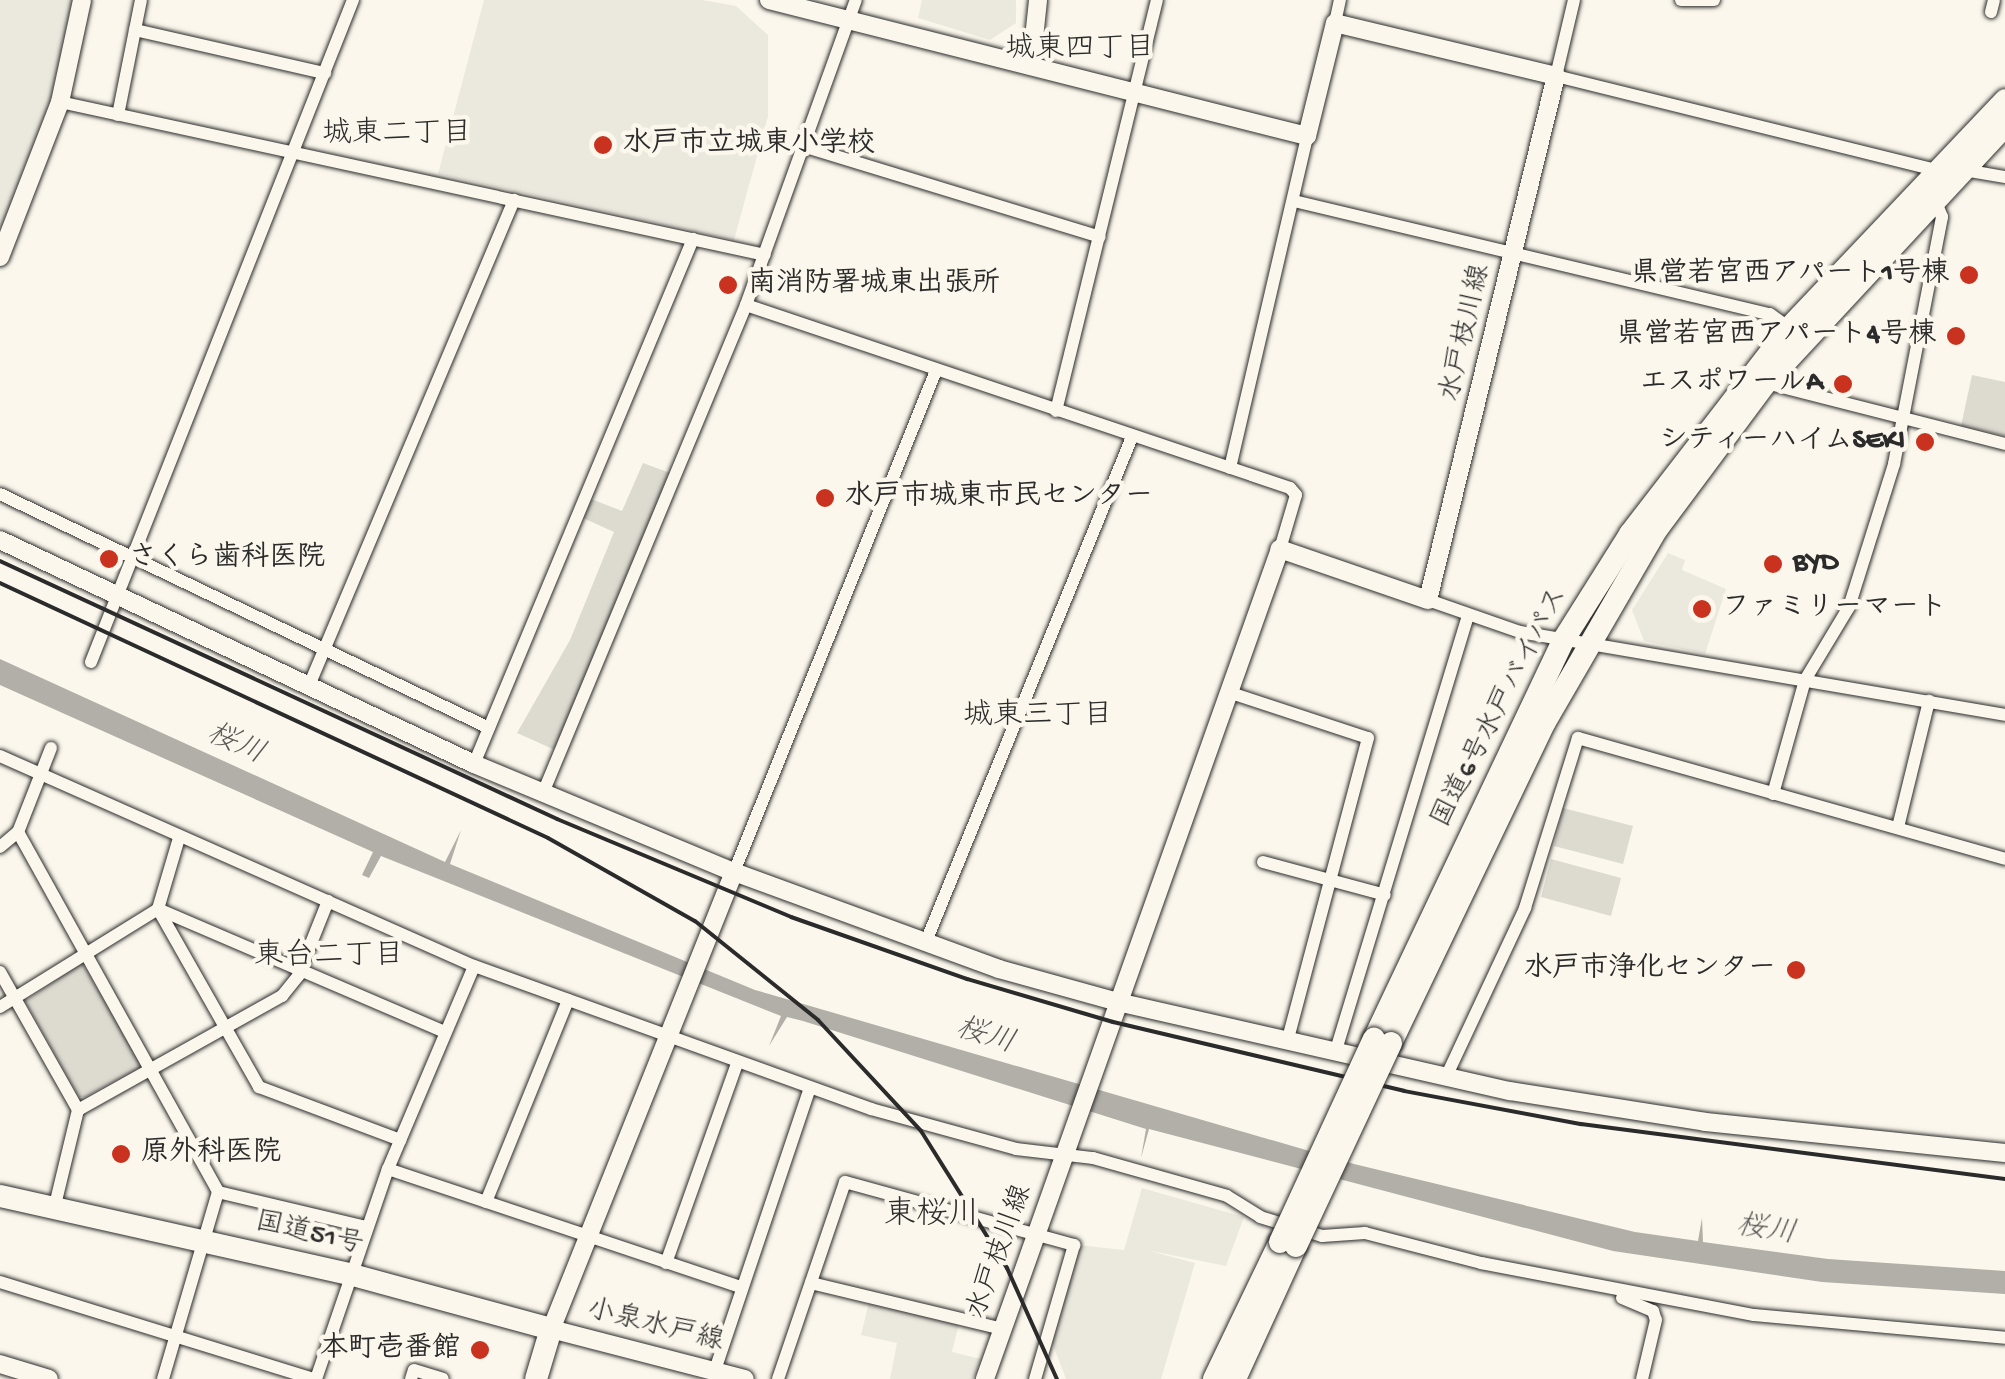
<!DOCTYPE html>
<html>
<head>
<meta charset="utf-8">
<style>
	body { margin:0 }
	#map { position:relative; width:2005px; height:1379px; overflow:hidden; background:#fbf7ec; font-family:"Gochi Hand","Klee One",sans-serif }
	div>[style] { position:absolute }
	.built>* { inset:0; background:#ebe8de }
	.green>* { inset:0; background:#dddad0 }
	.water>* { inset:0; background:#b1afa7 }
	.roads { filter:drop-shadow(0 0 2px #2b2b2b) drop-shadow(0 0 2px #2b2b2b) }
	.street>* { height:12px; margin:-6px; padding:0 6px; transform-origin:6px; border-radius:6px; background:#fbf7ec }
	.secondary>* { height:18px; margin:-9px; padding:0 9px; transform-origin:9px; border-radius:9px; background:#fbf7ec }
	.highway>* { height:22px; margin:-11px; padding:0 11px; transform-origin:11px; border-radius:11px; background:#fbf7ec }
	.rail>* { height:4px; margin:-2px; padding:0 2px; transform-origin:2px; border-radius:2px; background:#2b2b2b }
	.bridges { filter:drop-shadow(0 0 2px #2b2b2b) drop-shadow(0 0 2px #2b2b2b) }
	.highway-bridge>* { height:22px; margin:-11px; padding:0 11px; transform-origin:11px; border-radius:11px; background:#fbf7ec }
	.dots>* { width:28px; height:28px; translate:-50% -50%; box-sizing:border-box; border:5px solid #fbf7ec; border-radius:50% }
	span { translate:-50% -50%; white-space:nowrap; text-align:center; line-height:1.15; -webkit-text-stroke:9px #fbf7ec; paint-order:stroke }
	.poi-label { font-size:28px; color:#2b2b2b; font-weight:700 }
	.left { translate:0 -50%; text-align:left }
	.right { translate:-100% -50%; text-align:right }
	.street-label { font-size:28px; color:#2b2b2b }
	.neighbourhood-label { font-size:30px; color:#2b2b2b }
	.water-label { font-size:30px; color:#5a5956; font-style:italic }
	.quarter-label { font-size:32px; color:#2b2b2b }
</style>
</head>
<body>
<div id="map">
	<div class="built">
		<i style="clip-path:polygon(0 0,72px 0,51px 98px,0 229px)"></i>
		<i style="clip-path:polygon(484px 0,702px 0,736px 6px,768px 35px,768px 116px,734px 240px,438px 174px)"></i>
		<i style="clip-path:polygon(922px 0,1016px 0,1016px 23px,990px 40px,918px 18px)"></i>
		<i style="clip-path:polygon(1668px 553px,1685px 560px,1682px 570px,1726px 589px,1705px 654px,1644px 641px,1632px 610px)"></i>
		<i style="clip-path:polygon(1142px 1188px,1244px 1217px,1226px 1266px,1146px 1250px,1195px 1263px,1161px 1379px,1066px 1379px,1050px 1337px,1077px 1245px,1124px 1250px)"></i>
		<i style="clip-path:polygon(869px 1302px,959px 1323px,952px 1352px,981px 1359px,973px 1379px,890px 1379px,897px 1343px,861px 1335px)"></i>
	</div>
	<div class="green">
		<i style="clip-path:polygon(1972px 375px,2005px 382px,2005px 436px,1961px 426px)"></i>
		<i style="clip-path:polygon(643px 463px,670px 473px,555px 750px,517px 733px,570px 640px,614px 532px,583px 518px,591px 499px,622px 511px)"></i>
		<i style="clip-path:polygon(1563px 808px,1633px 826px,1623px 864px,1554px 846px)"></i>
		<i style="clip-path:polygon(1551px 859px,1621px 878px,1611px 916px,1541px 897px)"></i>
		<i style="clip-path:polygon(82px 963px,143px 1066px,85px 1097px,79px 1097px,25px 1001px)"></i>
	</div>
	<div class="water">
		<i style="clip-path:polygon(0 659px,445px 862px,461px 830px,450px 864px,755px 990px,1354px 1164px,1635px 1232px,1698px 1241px,1702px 1218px,1703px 1242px,1828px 1259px,2005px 1271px,2005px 1294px,1822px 1282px,1613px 1251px,1149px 1129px,1141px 1158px,1146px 1129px,803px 1021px,787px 1017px,769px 1046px,781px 1016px,381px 856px,369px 878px,362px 875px,373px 852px,0 685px)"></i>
	</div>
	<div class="roads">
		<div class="street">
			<i style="left:1574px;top:0;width:78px;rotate:103.3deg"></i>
			<i style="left:1556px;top:76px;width:399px;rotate:13.9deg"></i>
			<i style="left:1681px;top:0;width:33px"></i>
			<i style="left:1991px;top:12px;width:12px;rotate:-76deg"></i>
			<i style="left:1335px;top:23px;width:24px;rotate:-78deg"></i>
			<i style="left:135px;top:30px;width:195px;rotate:12.8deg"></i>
			<i style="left:60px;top:102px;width:721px;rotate:12.24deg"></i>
			<i style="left:118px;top:115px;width:117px;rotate:-78.7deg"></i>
			<i style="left:806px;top:147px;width:307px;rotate:17deg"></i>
			<i style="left:1964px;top:170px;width:42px;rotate:9.7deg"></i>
			<i style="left:1294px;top:201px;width:489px;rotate:13.4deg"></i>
			<i style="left:1770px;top:314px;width:24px;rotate:36deg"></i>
			<i style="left:746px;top:305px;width:574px;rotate:18.59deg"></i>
			<i style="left:1290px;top:488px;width:9px;rotate:49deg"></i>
			<i style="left:1296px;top:495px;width:56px;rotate:106.5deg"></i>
			<i style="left:1766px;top:383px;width:247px;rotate:14.3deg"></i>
			<i style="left:1056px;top:411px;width:423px;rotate:-76.2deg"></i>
			<i style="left:1230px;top:468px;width:341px;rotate:-76.9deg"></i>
			<i style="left:0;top:494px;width:542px;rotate:25.57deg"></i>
			<i style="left:1428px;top:600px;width:97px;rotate:19.2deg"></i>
			<i style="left:1520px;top:632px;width:492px;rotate:9.7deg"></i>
			<i style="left:91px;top:662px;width:712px;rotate:-68.41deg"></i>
			<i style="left:308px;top:688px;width:530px;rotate:-67.11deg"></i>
			<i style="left:1231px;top:693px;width:144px;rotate:18.2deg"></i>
			<i style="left:1368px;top:738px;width:310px;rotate:104.9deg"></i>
			<i style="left:51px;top:748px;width:90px;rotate:111.4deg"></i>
			<i style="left:18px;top:832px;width:412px;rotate:60.9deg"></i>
			<i style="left:218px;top:1192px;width:195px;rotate:106.4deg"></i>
			<i style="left:0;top:756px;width:518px;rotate:23.9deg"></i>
			<i style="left:474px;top:966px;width:422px;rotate:19.8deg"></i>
			<i style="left:871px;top:1109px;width:150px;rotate:15.4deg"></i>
			<i style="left:1016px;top:1149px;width:78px;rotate:6.7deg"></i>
			<i style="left:1093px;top:1158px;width:139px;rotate:15.8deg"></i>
			<i style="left:1227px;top:1196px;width:39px;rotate:32deg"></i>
			<i style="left:1260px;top:1217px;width:65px;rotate:17deg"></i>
			<i style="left:1322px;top:1236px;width:43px;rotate:-4deg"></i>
			<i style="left:1365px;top:1233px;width:120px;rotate:14.5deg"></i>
			<i style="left:1481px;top:1263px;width:278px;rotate:10.8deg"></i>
			<i style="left:1754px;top:1315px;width:252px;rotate:5.2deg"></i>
			<i style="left:474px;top:764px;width:569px;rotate:-67.36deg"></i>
			<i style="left:543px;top:793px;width:529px;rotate:-67.41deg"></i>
			<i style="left:746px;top:305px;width:324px;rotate:-70.2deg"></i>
			<i style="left:1773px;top:794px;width:118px;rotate:-74.3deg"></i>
			<i style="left:1805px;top:680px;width:85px;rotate:-58.9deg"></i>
			<i style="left:1849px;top:607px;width:150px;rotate:-72.5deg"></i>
			<i style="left:1894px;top:464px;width:252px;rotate:-79deg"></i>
			<i style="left:1942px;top:217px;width:18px;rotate:-112deg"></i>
			<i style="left:1899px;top:823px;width:126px;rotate:-76.2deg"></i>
			<i style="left:179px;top:838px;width:74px;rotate:106.5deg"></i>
			<i style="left:158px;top:909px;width:205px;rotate:60.4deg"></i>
			<i style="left:259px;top:1087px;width:151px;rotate:20.6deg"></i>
			<i style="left:0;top:847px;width:23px;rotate:-40deg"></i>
			<i style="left:1263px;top:862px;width:126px;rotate:15.1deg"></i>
			<i style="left:734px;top:872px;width:538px;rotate:-68.06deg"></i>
			<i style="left:925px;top:944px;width:548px;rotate:-67.79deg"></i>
			<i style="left:0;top:972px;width:159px;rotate:60.5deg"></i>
			<i style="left:78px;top:1110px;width:102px;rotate:103.6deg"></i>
			<i style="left:0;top:1007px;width:186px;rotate:-31.8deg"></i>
			<i style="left:158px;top:909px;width:312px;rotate:23.2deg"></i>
			<i style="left:1336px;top:1050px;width:455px;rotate:-73.1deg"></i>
			<i style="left:1446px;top:1077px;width:187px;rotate:-64.9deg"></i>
			<i style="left:1525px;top:908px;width:178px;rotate:-72.7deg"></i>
			<i style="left:1578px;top:738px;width:444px;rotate:15.8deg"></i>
			<i style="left:78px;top:1110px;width:234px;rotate:-29.2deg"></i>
			<i style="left:282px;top:996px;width:26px;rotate:-51deg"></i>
			<i style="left:298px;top:976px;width:81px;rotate:-68.2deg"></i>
			<i style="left:388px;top:1169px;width:372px;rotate:18.5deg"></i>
			<i style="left:218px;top:1192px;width:152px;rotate:13.3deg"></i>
			<i style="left:486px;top:1202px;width:218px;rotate:-67.9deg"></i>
			<i style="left:666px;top:1263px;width:211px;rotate:-70.4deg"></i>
			<i style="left:0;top:1282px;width:329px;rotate:17.2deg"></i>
			<i style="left:811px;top:1283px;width:196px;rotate:13.5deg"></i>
			<i style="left:1622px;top:1298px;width:34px;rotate:23deg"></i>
			<i style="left:1653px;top:1311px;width:9px;rotate:72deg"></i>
			<i style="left:1656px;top:1320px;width:61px;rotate:103.3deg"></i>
			<i style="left:715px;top:1370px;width:295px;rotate:-71.4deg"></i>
			<i style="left:316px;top:1379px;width:222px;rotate:-71.1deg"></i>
			<i style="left:388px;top:1169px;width:220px;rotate:-67deg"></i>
			<i style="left:411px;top:1379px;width:9px;rotate:-72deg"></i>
			<i style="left:414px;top:1370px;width:30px;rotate:17deg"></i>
			<i style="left:778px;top:1379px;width:208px;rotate:-71.2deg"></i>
			<i style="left:845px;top:1182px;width:238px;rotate:15.4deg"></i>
			<i style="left:1074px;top:1245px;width:140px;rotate:106.2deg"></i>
		</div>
		<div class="secondary">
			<i style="left:769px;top:0;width:555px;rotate:14.19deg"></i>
			<i style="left:1307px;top:136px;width:116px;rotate:-76.1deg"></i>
			<i style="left:1335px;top:23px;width:227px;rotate:13.5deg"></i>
			<i style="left:1556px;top:76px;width:539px;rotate:103.73deg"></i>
			<i style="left:1428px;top:600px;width:157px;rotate:-161deg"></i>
			<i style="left:1280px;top:549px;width:881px;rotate:109.57deg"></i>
			<i style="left:1031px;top:66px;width:66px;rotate:-83.9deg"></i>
			<i style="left:0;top:257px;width:166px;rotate:-68.8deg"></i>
			<i style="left:60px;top:102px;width:104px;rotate:-77.8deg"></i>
			<i style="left:0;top:540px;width:524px;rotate:25.29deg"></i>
			<i style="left:474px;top:764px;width:282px;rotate:22.6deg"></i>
			<i style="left:734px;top:872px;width:282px;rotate:20.1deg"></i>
			<i style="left:999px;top:969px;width:128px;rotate:15.5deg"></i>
			<i style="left:1122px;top:1003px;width:398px;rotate:12.8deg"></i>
			<i style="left:1510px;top:1091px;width:197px;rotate:9deg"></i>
			<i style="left:1705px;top:1122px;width:302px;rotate:5.9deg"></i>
			<i style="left:734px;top:872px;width:492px;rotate:111.8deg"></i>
			<i style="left:551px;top:1329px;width:200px;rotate:14.5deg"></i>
			<i style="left:0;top:1364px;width:51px;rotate:17deg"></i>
		</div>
		<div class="highway">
			<i style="left:1374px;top:1039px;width:443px;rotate:-64.6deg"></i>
			<i style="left:1564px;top:639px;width:124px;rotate:-57.8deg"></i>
			<i style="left:1630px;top:534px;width:260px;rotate:-52.3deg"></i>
			<i style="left:1789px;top:328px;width:314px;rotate:-46.5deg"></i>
			<i style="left:1391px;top:1043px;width:356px;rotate:-64.4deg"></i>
			<i style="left:1545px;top:722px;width:223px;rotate:-59.9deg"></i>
			<i style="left:1657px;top:529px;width:182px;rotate:-53.3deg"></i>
			<i style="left:1766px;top:383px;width:351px;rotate:-47.1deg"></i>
			<i style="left:0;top:1196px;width:358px;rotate:12.6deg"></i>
			<i style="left:349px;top:1274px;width:209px;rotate:15.2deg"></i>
			<i style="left:551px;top:1329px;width:52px;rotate:106.7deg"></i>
			<i style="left:1214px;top:1379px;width:152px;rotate:-64.3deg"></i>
			<i style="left:1235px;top:1379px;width:146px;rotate:-65.4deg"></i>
		</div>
	</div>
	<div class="rail">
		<i style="left:0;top:561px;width:614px;rotate:24.85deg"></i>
		<i style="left:557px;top:819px;width:254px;rotate:22.7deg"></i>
		<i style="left:791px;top:917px;width:187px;rotate:19.4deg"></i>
		<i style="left:967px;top:979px;width:152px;rotate:16.4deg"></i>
		<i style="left:1113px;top:1022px;width:299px;rotate:13.3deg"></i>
		<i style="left:1404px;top:1091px;width:180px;rotate:10.6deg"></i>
		<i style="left:1581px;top:1124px;width:428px;rotate:7.4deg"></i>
		<i style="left:0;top:583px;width:604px;rotate:24.95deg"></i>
		<i style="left:548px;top:838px;width:169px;rotate:29.5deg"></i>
		<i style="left:695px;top:921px;width:158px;rotate:38.8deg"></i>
		<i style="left:818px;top:1020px;width:151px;rotate:47.1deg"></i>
		<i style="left:921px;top:1131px;width:162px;rotate:57.9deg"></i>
		<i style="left:1007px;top:1268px;width:122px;rotate:65.8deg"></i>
	</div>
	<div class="bridges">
		<div class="highway-bridge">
			<i style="left:1280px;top:1242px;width:224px;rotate:-65.2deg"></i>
			<i style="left:1296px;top:1246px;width:224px;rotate:-64.9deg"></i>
		</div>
	</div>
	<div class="dots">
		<i style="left:603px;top:145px;background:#c8321e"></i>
		<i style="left:1969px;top:275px;background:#c8321e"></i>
		<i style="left:728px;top:285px;background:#c8321e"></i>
		<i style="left:1956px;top:336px;background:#c8321e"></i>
		<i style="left:1843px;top:384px;background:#c8321e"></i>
		<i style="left:1925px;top:442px;background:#c8321e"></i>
		<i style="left:825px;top:498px;background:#c8321e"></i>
		<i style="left:109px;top:559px;background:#c8321e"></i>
		<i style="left:1773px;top:564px;background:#c8321e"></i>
		<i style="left:1702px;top:609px;background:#c8321e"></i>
		<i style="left:1796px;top:970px;background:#c8321e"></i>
		<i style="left:121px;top:1154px;background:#c8321e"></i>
		<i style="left:480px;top:1350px;background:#c8321e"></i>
	</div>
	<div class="poi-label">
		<span class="left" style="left:623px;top:145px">水戸市立城東小学校</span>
		<span class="right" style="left:1949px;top:275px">県営若宮西アパート1号棟</span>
		<span class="left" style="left:748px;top:285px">南消防署城東出張所</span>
		<span class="right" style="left:1936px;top:336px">県営若宮西アパート4号棟</span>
		<span class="right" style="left:1823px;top:384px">エスポワールA</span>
		<span class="right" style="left:1905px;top:442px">シティーハイムSEKI</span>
		<span class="left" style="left:845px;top:498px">水戸市城東市民センター</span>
		<span class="left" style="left:129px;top:559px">さくら歯科医院</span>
		<span class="left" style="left:1793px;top:564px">BYD</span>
		<span class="left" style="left:1722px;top:609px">ファミリーマート</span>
		<span class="right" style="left:1776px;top:970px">水戸市浄化センター</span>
		<span class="left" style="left:141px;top:1154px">原外科医院</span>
		<span class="right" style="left:460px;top:1350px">本町壱番館</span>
	</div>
	<div class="street-label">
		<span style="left:1467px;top:333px;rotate:-77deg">水戸枝川線</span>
		<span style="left:1501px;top:708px;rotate:-63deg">国道6号水戸バイパス</span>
		<span style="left:309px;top:1235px;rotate:13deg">国道51号</span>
		<span style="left:1001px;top:1252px;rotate:-70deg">水戸枝川線</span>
		<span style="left:655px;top:1327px;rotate:14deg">小泉水戸線</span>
	</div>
	<div class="neighbourhood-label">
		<span style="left:1080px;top:51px">城東四丁目</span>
		<span style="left:397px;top:136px">城東二丁目</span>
		<span style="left:1038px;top:718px">城東三丁目</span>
		<span style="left:329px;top:958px">東台二丁目</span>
	</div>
	<div class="water-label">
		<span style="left:235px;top:746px;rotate:24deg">桜川</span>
		<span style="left:985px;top:1038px;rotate:17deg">桜川</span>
		<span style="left:1766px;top:1232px;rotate:9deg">桜川</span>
	</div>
	<div class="quarter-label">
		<span style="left:932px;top:1216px">東桜川</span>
	</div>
</div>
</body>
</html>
